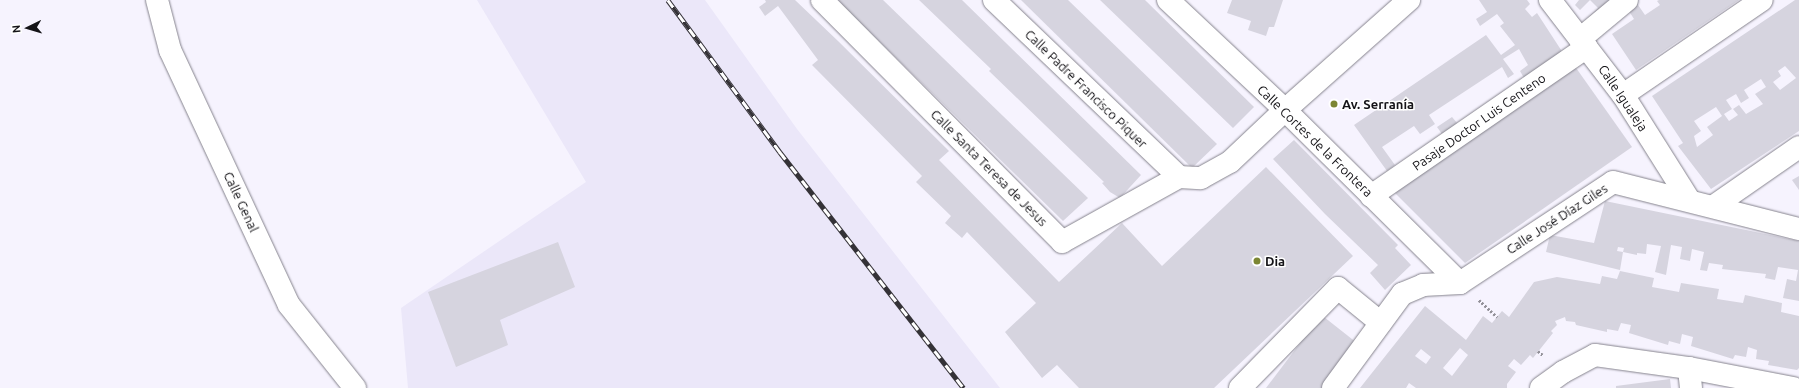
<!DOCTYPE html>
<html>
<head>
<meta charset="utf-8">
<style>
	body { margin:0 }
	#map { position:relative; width:1799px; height:388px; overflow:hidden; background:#f6f3fe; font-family:Ubuntu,sans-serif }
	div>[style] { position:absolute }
	.built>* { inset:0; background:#ebe7f9 }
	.building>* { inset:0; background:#d6d4df }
	.path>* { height:2.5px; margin-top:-1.25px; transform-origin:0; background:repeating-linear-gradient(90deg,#939199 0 2px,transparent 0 4px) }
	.roads { filter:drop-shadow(0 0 1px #85838d) drop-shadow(0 0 1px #85838d) }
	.street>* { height:22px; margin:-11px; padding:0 11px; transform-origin:11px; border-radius:11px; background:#fff }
	.secondary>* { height:22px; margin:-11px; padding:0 11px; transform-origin:11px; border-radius:11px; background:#fff }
	.rail>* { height:4.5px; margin-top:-2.25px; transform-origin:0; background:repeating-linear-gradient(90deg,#fff 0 9px,#343237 0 18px); box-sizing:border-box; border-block:1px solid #343237 }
	.dots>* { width:11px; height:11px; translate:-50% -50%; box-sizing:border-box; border:2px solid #fff; border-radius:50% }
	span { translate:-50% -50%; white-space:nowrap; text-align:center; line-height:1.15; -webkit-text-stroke:3px #fff; paint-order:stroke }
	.street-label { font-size:13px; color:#141317 }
	.poi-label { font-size:13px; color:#141317; font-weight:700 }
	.left { translate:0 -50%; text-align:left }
	.north { position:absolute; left:8px; top:8px; width:40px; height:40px; -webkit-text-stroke:3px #fff; paint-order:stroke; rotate:265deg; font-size:11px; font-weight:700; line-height:16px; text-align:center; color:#141317 }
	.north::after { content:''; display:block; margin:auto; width:14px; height:18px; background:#141317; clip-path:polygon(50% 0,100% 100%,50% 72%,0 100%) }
</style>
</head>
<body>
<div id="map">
	<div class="built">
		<i style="clip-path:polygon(477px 0,705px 0,797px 129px,1000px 388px,408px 388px,401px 308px,586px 182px)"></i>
	</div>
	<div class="building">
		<i style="clip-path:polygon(765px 0,795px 0,838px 41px,949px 151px,939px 160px,1059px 282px,1122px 223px,1162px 266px,1266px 167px,1353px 256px,1214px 388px,1079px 388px,1057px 365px,1042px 378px,1005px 332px,1036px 303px,967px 232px,962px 238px,945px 223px,951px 216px,916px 182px,922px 176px,812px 65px,818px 60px,778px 6px,765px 16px,759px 7px,766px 2px)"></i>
		<i style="clip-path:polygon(837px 0,883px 0,1088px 198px,1063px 221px)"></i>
		<i style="clip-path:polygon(919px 0,962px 0,1141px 175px,1120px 198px,1110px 192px,1102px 183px,1104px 182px,989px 71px,991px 69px)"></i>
		<i style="clip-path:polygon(1021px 0,1068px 0,1217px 144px,1192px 168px)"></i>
		<i style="clip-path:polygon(1100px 0,1145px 0,1254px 107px,1233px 128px)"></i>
		<i style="clip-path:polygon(1232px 0,1283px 0,1274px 27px,1269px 27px,1266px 36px,1248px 30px,1251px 21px,1227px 13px)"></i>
		<i style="clip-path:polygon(1479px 0,1527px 0,1530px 4px,1525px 9px,1532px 17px,1537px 13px,1565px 56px,1524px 78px,1520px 71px,1528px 65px,1519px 49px,1503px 59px,1514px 74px,1508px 78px,1502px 67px,1429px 115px,1435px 124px,1420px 134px,1414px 126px,1382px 147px,1395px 165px,1387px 171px,1354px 125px,1486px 35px,1501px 55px,1515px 45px,1500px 26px,1504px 23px,1497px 14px,1480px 26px,1476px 19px,1487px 12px)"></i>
		<i style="clip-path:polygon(1579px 0,1614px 0,1592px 23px,1588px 18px,1598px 8px,1590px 0,1580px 10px,1575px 5px)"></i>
		<i style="clip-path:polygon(1659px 0,1739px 0,1636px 70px,1612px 34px,1634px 19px,1627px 8px,1636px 2px,1645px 15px,1660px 5px,1657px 1px)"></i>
		<i style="clip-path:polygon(evenodd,1795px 0,1799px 0,1799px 131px,1711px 189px,1678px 146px,1683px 143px,1652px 96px,1795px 0,1785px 66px,1796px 78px,1780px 90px,1773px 82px,1781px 76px,1778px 71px,1785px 66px,1795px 0,1761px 79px,1766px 87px,1755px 94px,1763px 104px,1746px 114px,1739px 105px,1733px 109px,1738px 115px,1729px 121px,1724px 114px,1732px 109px,1726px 100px,1736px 94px,1741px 103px,1749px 98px,1744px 90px,1761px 79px,1795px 0,1716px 107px,1722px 116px,1707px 127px,1713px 135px,1697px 147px,1694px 136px,1701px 131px,1694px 121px,1716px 107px)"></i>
		<i style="clip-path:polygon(1574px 65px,1632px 147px,1465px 263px,1393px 191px)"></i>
		<i style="clip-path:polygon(1452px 117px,1458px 124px,1442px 134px,1437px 127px)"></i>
		<i style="clip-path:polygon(1294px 140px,1398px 245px,1395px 248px,1411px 265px,1385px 290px,1370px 273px,1378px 265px,1325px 214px,1273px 159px)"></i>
		<i style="clip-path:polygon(1799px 176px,1799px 190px,1792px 180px)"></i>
		<i style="clip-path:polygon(1605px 201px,1799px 241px,1799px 301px,1783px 298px,1787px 279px,1796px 281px,1798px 270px,1778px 267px,1775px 280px,1765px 278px,1766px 274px,1722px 269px,1723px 265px,1709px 263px,1707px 271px,1700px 270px,1704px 252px,1692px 249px,1690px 261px,1680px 259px,1682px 247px,1671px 245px,1666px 275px,1655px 272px,1661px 246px,1647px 244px,1646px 254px,1637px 253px,1637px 255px,1623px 252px,1624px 248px,1618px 247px,1617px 251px,1623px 252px,1620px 270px,1546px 252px,1550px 235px,1594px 243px)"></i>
		<i style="clip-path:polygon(558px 242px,575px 287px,500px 320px,508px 345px,456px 367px,428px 292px)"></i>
		<i style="clip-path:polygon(evenodd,1620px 271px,1654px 278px,1652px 287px,1679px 292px,1681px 283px,1719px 289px,1717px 299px,1743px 303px,1745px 295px,1782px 303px,1781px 312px,1799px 316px,1799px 368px,1797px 370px,1768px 365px,1769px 361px,1756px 359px,1757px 350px,1748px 347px,1746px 357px,1735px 355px,1733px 359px,1691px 346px,1693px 337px,1682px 334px,1680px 344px,1669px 341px,1668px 345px,1629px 333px,1631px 325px,1621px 323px,1618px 331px,1607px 329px,1607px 332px,1576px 325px,1575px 322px,1566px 321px,1565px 317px,1555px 321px,1557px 325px,1551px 331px,1553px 333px,1533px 358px,1530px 355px,1521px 365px,1514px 359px,1508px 366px,1516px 372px,1507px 384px,1507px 388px,1416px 388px,1409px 383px,1406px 388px,1360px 388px,1425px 306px,1466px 340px,1483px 316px,1492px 323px,1502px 311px,1509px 317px,1534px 282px,1557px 277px,1600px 284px,1602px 276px,1617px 279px,1620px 271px,1460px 348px,1468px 355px,1452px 376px,1443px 368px,1460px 348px,1620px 271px,1421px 349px,1431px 357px,1426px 364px,1415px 356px,1421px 349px)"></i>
		<i style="clip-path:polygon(1324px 317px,1357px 343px,1322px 388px,1266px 388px,1313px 326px,1315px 328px)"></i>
		<i style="clip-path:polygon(1670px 379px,1671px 388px,1616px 388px,1616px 386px)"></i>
	</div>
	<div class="path">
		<i style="left:1479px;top:300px;width:25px;rotate:43deg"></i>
		<i style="left:1538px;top:351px;width:6px;rotate:39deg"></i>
	</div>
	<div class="roads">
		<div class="street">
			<i style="left:822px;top:0;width:341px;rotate:45.2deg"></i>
			<i style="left:1062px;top:242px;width:134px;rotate:-29.1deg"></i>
			<i style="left:994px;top:0;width:256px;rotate:43.7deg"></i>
			<i style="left:1580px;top:39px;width:61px;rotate:-39.7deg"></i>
			<i style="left:1623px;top:95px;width:168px;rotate:-34.4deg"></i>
			<i style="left:1179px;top:177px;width:22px;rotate:3deg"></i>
			<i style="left:1201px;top:178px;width:33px;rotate:-29deg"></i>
			<i style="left:1230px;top:162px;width:76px;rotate:-43.4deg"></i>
			<i style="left:1371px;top:196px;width:262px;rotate:-34.6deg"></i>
			<i style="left:1714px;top:206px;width:103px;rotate:-34.8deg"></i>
			<i style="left:1240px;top:388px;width:140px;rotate:-45.6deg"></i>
			<i style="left:1338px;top:288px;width:55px;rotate:39.1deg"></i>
			<i style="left:1333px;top:388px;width:117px;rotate:-53.7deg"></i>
			<i style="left:1402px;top:294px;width:23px;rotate:-23deg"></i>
			<i style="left:1423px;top:285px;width:37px;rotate:-3deg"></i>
			<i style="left:1541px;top:388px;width:27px;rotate:-36deg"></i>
			<i style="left:1563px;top:372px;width:36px;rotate:-28deg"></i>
			<i style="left:1595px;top:355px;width:95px;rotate:7.9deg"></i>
			<i style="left:1691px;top:388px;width:20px;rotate:-96deg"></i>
			<i style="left:1689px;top:368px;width:106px;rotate:10.9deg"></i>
		</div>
		<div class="secondary">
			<i style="left:157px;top:0;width:52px;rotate:75.4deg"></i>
			<i style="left:170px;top:50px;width:281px;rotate:65deg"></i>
			<i style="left:289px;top:305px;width:106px;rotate:51.5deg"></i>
			<i style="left:1168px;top:0;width:161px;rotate:43.2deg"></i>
			<i style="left:1285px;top:110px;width:246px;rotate:44.7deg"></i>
			<i style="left:1460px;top:283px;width:183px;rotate:-33.4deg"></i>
			<i style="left:1613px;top:182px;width:192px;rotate:14.2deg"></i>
			<i style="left:1550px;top:0;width:120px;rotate:52.5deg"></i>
			<i style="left:1623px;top:95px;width:124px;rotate:57.8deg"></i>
			<i style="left:1285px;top:110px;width:166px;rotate:-41.6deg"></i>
		</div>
	</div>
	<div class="rail">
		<i style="left:668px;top:0;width:189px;rotate:53.6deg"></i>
		<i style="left:780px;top:152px;width:299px;rotate:52.1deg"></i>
	</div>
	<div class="dots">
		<i style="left:1334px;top:104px;background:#7c8633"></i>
		<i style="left:1257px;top:261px;background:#7c8633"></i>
	</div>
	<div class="street-label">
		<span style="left:1086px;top:89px;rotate:44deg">Calle Padre Francisco Piquer</span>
		<span style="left:1623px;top:98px;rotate:56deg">Calle Igualeja</span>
		<span style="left:1479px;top:122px;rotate:-35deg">Pasaje Doctor Luis Centeno</span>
		<span style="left:1315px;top:141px;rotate:44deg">Calle Cortes de la Frontera</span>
		<span style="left:989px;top:168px;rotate:45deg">Calle Santa Teresa de Jesus</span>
		<span style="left:241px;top:202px;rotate:65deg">Calle Genal</span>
		<span style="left:1557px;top:219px;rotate:-33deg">Calle José Díaz Giles</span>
	</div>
	<div class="poi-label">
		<span class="left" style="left:1342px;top:104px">Av. Serranía</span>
		<span class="left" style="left:1265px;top:261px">Dia</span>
	</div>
	<div class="north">N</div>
</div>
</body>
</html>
